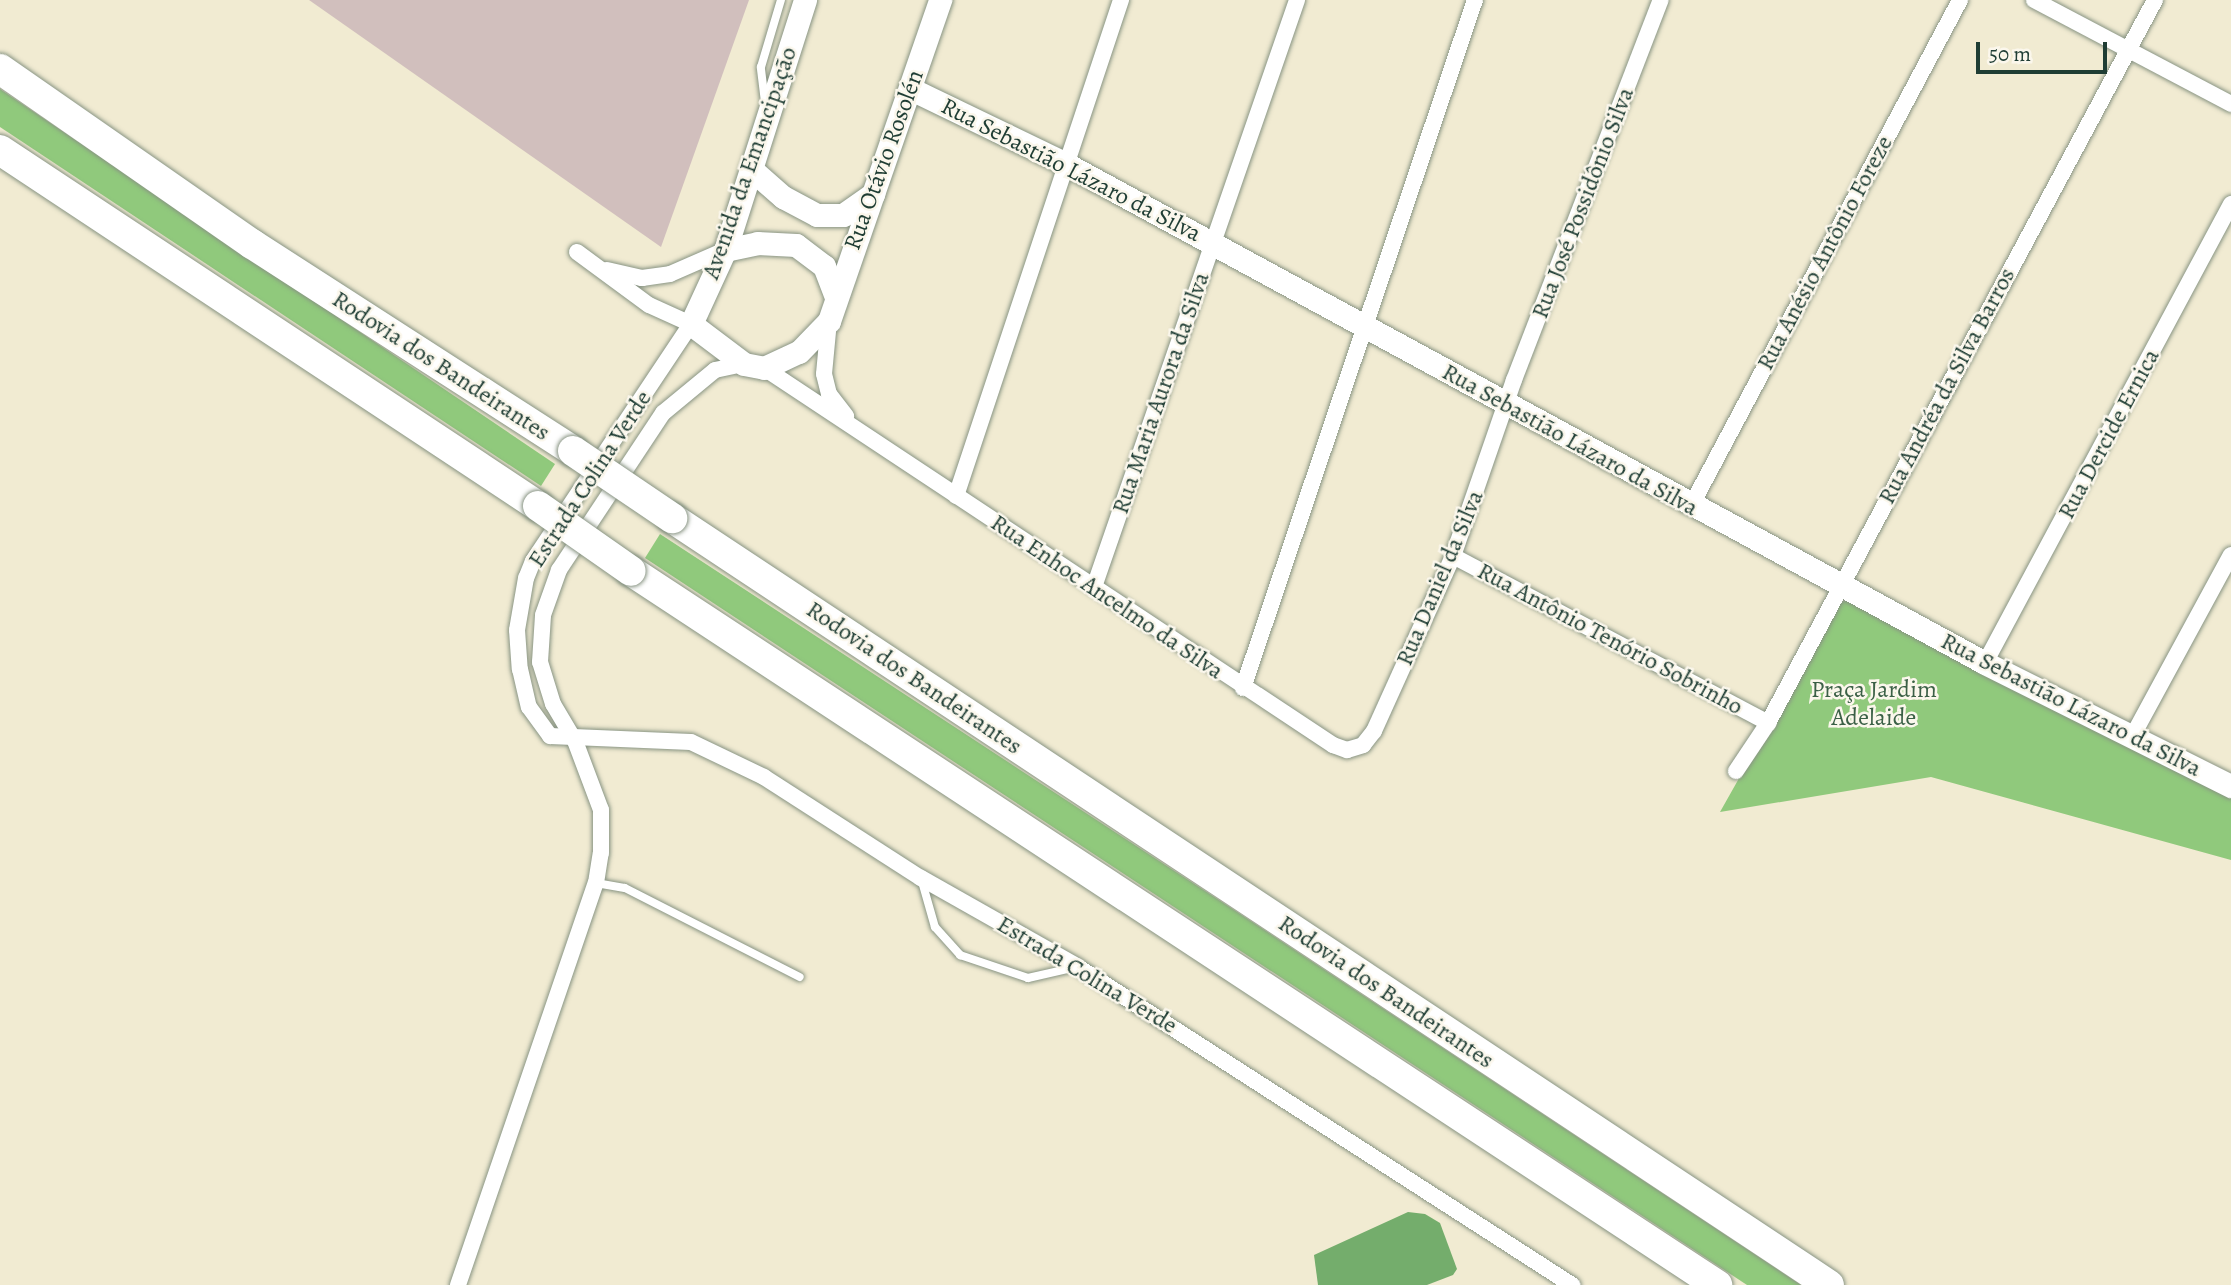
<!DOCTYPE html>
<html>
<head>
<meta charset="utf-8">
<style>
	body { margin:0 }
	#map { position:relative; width:2231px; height:1285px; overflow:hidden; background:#f1ebd2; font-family:Alegreya,serif }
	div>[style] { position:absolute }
	.industrial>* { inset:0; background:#d1bfbd }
	.green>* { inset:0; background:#90c97c }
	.forest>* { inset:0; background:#74ad6c }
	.roads { filter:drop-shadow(0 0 2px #889483) drop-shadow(0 0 2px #889483) }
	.lane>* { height:8px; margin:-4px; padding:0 4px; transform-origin:4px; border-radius:4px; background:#fff }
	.street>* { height:16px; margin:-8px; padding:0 8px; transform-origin:8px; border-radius:8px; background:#fff }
	.secondary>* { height:23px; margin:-11.5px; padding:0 11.5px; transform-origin:11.5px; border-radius:11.5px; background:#fff }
	.highway>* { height:30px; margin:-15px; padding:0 15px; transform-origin:15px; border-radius:15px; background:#fff }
	.bridges { filter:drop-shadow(0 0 2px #889483) drop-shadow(0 0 2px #889483) }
	.highway-bridge>* { height:30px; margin:-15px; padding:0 15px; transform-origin:15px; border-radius:15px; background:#fff }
	span { translate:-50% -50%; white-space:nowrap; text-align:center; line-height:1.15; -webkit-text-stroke:5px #fbf7ec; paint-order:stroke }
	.street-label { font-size:24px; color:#1f3d34 }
	.park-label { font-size:24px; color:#3b6046 }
	.scale { position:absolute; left:1976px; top:42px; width:131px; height:32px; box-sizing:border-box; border:4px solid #1f3d34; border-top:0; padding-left:9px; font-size:21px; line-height:24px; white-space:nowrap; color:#1f3d34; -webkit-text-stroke:5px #fbf7ec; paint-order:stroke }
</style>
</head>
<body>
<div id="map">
	<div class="industrial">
		<i style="clip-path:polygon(309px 0,749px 0,661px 247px)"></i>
	</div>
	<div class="green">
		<i style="clip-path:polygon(0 89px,555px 464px,541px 486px,0 127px)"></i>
		<i style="clip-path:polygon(660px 534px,1225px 904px,1801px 1285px,1747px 1285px,645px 558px)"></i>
		<i style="clip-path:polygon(1849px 600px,2231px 798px,2231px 860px,1931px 777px,1720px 812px,1838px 603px)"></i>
	</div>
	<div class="forest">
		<i style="clip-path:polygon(1408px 1212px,1425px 1214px,1440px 1223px,1457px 1269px,1453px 1275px,1427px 1285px,1318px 1285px,1314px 1255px)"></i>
	</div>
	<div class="roads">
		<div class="lane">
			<i style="left:765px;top:102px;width:35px;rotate:-97deg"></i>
			<i style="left:761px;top:67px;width:70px;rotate:-73.4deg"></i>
			<i style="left:921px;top:878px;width:51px;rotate:74.1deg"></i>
			<i style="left:935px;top:927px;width:38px;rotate:48deg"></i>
			<i style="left:960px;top:955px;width:72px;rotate:18.7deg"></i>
			<i style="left:1028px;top:978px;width:49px;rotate:-12.9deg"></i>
			<i style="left:596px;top:883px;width:29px;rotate:10deg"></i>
			<i style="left:625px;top:888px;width:196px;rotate:27deg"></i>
		</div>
		<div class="street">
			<i style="left:2034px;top:0;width:223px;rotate:27.8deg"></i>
			<i style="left:577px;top:252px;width:89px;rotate:36.4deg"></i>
			<i style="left:649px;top:305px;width:46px;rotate:24.3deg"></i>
			<i style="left:691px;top:324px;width:285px;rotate:123.7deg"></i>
			<i style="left:533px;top:561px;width:18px;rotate:112deg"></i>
			<i style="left:526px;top:578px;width:53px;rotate:99.8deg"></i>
			<i style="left:517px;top:630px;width:39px;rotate:86deg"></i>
			<i style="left:520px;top:669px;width:39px;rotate:77deg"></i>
			<i style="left:529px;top:707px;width:36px;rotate:54deg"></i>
			<i style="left:550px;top:736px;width:141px;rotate:2.4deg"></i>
			<i style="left:691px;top:742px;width:81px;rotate:25.6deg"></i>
			<i style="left:764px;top:777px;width:187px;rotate:32.8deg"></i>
			<i style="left:921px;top:878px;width:180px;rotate:29.5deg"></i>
			<i style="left:1078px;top:967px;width:588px;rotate:32.77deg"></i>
			<i style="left:607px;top:270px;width:36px;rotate:13deg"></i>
			<i style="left:642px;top:278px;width:28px;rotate:-8deg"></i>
			<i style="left:670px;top:274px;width:60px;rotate:-23.6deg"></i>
			<i style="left:829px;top:321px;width:53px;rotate:95.4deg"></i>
			<i style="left:824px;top:374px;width:21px;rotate:76deg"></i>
			<i style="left:829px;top:394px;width:28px;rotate:52deg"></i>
			<i style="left:764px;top:368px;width:683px;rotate:33.53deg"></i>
			<i style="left:1333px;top:745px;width:15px;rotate:20deg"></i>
			<i style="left:1347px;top:750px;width:17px;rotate:-17deg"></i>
			<i style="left:1363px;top:745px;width:18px;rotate:-52deg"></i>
			<i style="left:1374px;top:731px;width:192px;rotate:-65.7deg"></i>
			<i style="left:1453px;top:556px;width:186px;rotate:-70.9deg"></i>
			<i style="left:1514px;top:380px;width:407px;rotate:-68.9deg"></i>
			<i style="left:956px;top:496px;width:523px;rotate:-71.6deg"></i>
			<i style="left:1691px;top:506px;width:573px;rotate:-62deg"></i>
			<i style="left:1453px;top:556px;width:357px;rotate:27.9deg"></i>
			<i style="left:1094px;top:587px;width:621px;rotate:-70.92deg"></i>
			<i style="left:1985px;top:663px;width:521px;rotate:-61.81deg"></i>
			<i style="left:1243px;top:688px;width:726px;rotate:-71.37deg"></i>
			<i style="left:2132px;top:737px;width:207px;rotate:-61.5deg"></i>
			<i style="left:1736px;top:771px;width:58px;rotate:-56.3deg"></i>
			<i style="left:1768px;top:723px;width:820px;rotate:-61.84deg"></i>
			<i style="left:458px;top:1285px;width:425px;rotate:-71.1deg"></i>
			<i style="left:596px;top:883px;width:30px;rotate:-81deg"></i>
			<i style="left:601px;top:853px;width:43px;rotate:-90deg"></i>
			<i style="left:601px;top:810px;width:74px;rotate:-110.6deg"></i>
			<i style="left:575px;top:741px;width:43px;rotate:-120.7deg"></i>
			<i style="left:553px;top:704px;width:44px;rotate:-107.2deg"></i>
			<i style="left:540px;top:662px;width:47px;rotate:-86.3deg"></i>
			<i style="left:543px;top:615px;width:48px;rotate:-70.4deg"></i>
			<i style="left:559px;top:570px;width:188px;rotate:-56.5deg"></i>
			<i style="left:663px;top:413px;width:67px;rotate:-39.6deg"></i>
			<i style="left:715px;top:370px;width:30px;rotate:-12deg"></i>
		</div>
		<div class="secondary">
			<i style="left:805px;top:0;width:262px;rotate:107.7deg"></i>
			<i style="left:725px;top:250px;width:81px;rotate:114.7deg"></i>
			<i style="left:691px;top:324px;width:66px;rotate:37deg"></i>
			<i style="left:744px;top:364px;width:20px;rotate:11deg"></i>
			<i style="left:764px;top:368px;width:38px;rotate:-25deg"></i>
			<i style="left:799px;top:352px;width:43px;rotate:-45.9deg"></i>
			<i style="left:829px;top:321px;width:340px;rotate:-70.9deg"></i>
			<i style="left:911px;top:89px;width:172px;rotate:25.8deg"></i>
			<i style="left:1066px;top:164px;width:1046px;rotate:28.5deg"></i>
			<i style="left:1985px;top:663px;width:275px;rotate:26.6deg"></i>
			<i style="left:751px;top:169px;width:43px;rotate:41.2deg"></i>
			<i style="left:783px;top:197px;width:38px;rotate:28deg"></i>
			<i style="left:817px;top:215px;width:26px"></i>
			<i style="left:843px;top:215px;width:37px;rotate:-35deg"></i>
			<i style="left:725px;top:250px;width:33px;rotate:-12deg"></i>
			<i style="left:757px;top:243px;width:39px;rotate:3deg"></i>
			<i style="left:796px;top:245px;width:35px;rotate:37deg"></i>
			<i style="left:824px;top:266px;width:31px;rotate:69deg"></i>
		</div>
		<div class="highway">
			<i style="left:0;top:69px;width:307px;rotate:34.8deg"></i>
			<i style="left:252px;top:244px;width:382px;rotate:32.8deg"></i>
			<i style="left:0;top:150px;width:645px;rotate:33.49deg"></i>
			<i style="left:672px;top:518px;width:1388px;rotate:33.54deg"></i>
			<i style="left:631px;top:571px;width:1300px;rotate:33.32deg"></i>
		</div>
	</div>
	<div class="bridges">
		<div class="highway-bridge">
			<i style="left:573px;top:451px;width:120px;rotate:34.1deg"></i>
			<i style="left:538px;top:506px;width:113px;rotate:35deg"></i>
		</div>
	</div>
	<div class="street-label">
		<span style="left:884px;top:160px;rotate:-70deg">Rua Otávio Rosolén</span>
		<span style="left:750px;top:163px;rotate:-71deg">Avenida da Emancipação</span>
		<span style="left:1071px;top:170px;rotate:27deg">Rua Sebastião Lázaro da Silva</span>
		<span style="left:1583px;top:203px;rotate:-69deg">Rua José Possidônio Silva</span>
		<span style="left:1825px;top:253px;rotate:-62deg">Rua Anésio Antônio Foreze</span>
		<span style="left:441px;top:366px;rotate:33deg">Rodovia dos Bandeirantes</span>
		<span style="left:1947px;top:386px;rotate:-62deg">Rua Andréa da Silva Barros</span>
		<span style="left:1161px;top:393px;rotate:-71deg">Rua Maria Aurora da Silva</span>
		<span style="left:2109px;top:434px;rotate:-62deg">Rua Dercide Ernica</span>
		<span style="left:1570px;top:440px;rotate:29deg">Rua Sebastião Lázaro da Silva</span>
		<span style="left:590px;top:479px;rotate:-57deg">Estrada Colina Verde</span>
		<span style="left:1440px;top:578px;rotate:-67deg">Rua Daniel da Silva</span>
		<span style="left:1107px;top:597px;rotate:34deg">Rua Enhoc Ancelmo da Silva</span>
		<span style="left:1610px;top:639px;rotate:28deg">Rua Antônio Tenório Sobrinho</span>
		<span style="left:914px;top:678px;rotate:34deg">Rodovia dos Bandeirantes</span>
		<span style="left:2071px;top:705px;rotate:27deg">Rua Sebastião Lázaro da Silva</span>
		<span style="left:1087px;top:975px;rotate:31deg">Estrada Colina Verde</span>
		<span style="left:1386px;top:992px;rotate:34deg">Rodovia dos Bandeirantes</span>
	</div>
	<div class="park-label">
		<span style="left:1874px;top:704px">Praça Jardim<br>Adelaide</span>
	</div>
	<div class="scale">50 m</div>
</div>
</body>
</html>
